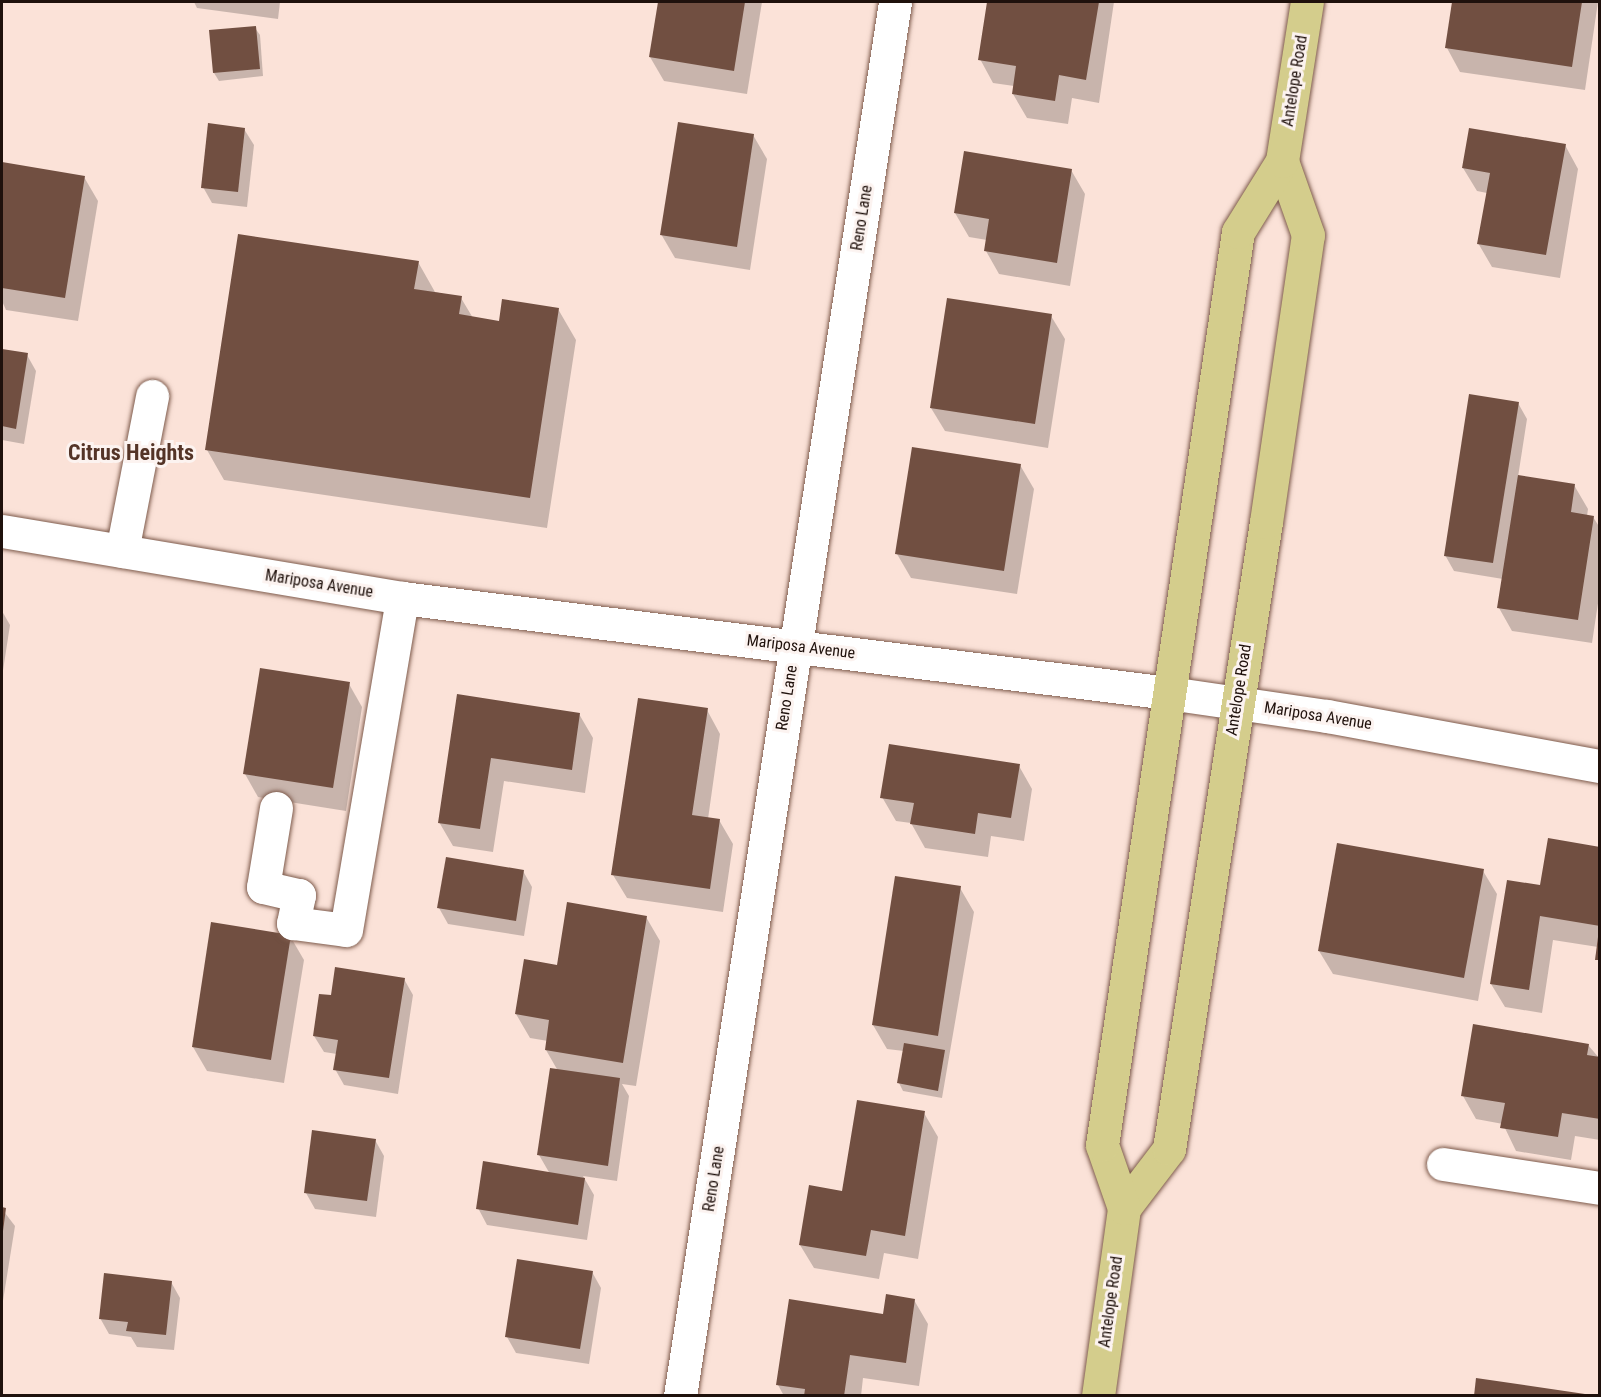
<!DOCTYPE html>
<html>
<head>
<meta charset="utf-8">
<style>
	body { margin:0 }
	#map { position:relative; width:1601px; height:1397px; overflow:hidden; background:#fbe2d8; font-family:"Roboto Condensed",sans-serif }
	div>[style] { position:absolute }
	.shadow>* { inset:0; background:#0003 }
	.building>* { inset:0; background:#714f41 }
	.roads { filter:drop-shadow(0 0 2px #7e5b4c) drop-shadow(0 0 2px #7e5b4c) }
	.minor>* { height:33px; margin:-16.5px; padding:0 16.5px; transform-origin:16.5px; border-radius:16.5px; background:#fff }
	.major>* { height:33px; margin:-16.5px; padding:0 16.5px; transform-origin:16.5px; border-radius:16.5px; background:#d4cd8c }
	span { translate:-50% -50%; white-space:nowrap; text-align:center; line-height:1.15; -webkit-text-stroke:6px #fcf3f0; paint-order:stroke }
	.street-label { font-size:16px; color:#1f110c }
	.district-label { font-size:22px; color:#543427; font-weight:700 }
	.frame { position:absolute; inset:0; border:3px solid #1f110c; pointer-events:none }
</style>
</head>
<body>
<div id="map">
	<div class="shadow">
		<i style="clip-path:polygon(194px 2px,280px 2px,278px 19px,197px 8px)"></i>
		<i style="clip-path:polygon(659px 2px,762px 2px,747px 94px,664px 81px,650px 57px)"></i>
		<i style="clip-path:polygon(989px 2px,1114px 2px,1099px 103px,1072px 98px,1068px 124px,1027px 118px,1013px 94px,1014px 86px,993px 83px,980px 59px)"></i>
		<i style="clip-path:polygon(1454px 2px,1598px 2px,1585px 90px,1460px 72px,1447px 48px)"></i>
		<i style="clip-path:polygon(255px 28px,260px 35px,263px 76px,219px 81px,214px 73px,211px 32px)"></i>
		<i style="clip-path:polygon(244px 129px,254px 145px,247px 207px,212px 203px,203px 187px)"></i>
		<i style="clip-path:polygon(753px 135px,767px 159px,750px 270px,675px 258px,661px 234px)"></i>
		<i style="clip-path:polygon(1565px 145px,1578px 169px,1560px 278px,1492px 267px,1478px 243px,1487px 193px,1477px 191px,1463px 168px)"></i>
		<i style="clip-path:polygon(2px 163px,84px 177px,98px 201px,78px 321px,6px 310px,2px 301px)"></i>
		<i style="clip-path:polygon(1071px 170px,1085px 194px,1070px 286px,999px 274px,986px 251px,987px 240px,969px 237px,955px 213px)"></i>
		<i style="clip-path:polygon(418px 262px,435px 292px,461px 298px,473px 318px,500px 322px,558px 309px,576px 340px,547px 528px,224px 480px,207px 450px)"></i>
		<i style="clip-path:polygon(1051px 316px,1065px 339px,1048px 448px,945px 431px,931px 408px)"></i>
		<i style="clip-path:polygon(2px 351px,27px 355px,36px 371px,24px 444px,2px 440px)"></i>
		<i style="clip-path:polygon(1518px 403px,1527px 419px,1518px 477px,1574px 485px,1588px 509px,1587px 516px,1593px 517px,1600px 528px,1600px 590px,1592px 643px,1512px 631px,1499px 608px,1503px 579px,1454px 571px,1445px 555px)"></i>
		<i style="clip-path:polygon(1020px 465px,1034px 489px,1017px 594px,911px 578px,897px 554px)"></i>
		<i style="clip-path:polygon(2px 611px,10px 625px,2px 677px)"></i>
		<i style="clip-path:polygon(349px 684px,362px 707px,346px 811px,258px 797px,245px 774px)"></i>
		<i style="clip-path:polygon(459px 696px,579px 714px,593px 738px,585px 793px,504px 781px,493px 852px,453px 846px,439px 822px)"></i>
		<i style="clip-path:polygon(707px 710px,720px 734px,708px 819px,719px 820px,733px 844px,723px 912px,627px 898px,613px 875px)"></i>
		<i style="clip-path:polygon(1019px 766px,1032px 789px,1024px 841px,991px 836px,988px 857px,925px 848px,911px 823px,896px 821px,882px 797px)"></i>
		<i style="clip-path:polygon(1600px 848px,1600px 965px,1598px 947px,1553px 940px,1542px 1013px,1505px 1007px,1491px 984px,1541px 887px)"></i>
		<i style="clip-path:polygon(523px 871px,532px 887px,524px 936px,448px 924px,439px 908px)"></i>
		<i style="clip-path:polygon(1483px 871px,1497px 894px,1478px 1001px,1333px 974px,1319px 951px)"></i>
		<i style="clip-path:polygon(960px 888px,974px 912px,942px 1098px,903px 1091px,899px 1083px,904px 1051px,887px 1049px,873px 1025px)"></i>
		<i style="clip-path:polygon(646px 917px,660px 941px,636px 1086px,622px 1084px,629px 1096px,617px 1181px,583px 1176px,594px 1195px,587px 1240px,487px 1225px,478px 1208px,550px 1174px,539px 1155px,558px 1071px,546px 1050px,548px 1041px,530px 1038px,516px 1014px,558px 967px)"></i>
		<i style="clip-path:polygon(290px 936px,304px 960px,284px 1083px,207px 1071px,193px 1047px)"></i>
		<i style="clip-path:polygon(404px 979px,413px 995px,398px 1094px,344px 1085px,335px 1069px,337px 1054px,324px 1052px,314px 1036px,332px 997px)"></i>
		<i style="clip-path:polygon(1588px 1045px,1600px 1059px,1600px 1140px,1575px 1136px,1571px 1160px,1516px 1151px,1503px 1124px,1476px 1119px,1463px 1096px)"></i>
		<i style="clip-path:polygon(924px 1113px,938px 1137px,918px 1259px,884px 1253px,879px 1279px,814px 1268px,800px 1245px,843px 1192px)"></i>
		<i style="clip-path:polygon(375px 1140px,384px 1156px,376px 1217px,315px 1209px,306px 1193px)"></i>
		<i style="clip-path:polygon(2px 1209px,15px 1226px,2px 1307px)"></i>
		<i style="clip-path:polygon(592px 1272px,601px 1288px,589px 1364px,516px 1353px,507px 1337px)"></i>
		<i style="clip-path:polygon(171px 1282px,180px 1298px,174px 1350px,137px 1347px,131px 1337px,109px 1334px,100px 1318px)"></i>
		<i style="clip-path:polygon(914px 1300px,928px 1324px,919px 1386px,863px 1378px,861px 1396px,784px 1396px,778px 1385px)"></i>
	</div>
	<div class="building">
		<i style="clip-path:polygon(658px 2px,745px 2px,734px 71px,649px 57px)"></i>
		<i style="clip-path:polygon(987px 2px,1099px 2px,1086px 80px,1059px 75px,1055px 101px,1012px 94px,1016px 66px,978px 60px)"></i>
		<i style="clip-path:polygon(1452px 2px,1582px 2px,1572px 67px,1445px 48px)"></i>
		<i style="clip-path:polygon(256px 26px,260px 69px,213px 73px,209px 30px)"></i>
		<i style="clip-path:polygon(678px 122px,754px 134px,737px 247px,660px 235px)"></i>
		<i style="clip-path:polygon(208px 123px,245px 128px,238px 192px,201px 188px)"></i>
		<i style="clip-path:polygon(1469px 128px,1566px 144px,1546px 255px,1477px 244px,1490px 173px,1462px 168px)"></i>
		<i style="clip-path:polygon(964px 151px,1072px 169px,1057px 263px,984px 251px,989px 219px,954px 213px)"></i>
		<i style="clip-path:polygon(2px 162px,85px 176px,65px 298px,2px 288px)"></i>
		<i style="clip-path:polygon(238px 234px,419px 261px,414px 289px,462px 296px,459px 314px,499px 321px,502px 299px,559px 308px,530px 498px,205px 450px)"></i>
		<i style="clip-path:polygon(947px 298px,1052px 314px,1035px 424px,930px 408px)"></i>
		<i style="clip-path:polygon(2px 349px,28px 353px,16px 429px,2px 426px)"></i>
		<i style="clip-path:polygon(1469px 394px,1519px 402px,1493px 563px,1444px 556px)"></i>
		<i style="clip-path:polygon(912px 447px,1021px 464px,1004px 571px,895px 554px)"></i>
		<i style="clip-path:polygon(1518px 475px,1575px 484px,1571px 512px,1594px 516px,1578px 620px,1497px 608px)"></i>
		<i style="clip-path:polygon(260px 668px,350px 682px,333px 788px,243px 774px)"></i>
		<i style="clip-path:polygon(457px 694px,580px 713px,572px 770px,491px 758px,480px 829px,438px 823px)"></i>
		<i style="clip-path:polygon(638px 698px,708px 708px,692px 815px,720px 819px,710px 889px,611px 875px)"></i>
		<i style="clip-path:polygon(889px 744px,1020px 764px,1011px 818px,978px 813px,975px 834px,910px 824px,914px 803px,880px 798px)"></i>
		<i style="clip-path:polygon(1548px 838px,1600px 847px,1600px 926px,1540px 916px,1529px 990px,1490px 984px,1507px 880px,1540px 885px)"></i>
		<i style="clip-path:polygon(1337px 843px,1484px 869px,1464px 978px,1318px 951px)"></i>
		<i style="clip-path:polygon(446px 857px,524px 870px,516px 921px,437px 908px)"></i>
		<i style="clip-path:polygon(895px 876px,961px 886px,938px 1036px,872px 1025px)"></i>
		<i style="clip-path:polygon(567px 902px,647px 916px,623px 1063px,545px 1050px,549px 1020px,515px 1014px,524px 959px,557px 965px)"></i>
		<i style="clip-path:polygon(211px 922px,291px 935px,271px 1060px,192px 1047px)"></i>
		<i style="clip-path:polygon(1598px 937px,1600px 937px,1600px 960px,1595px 960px)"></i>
		<i style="clip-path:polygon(335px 967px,405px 978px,389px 1078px,333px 1070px,338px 1040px,313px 1036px,319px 994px,331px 995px)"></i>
		<i style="clip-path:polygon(1473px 1024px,1589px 1044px,1587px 1055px,1600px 1057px,1600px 1119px,1562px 1113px,1558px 1137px,1500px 1128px,1505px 1103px,1461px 1096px)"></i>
		<i style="clip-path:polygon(904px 1043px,945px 1050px,938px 1091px,897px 1083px)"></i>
		<i style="clip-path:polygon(550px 1068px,620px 1078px,608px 1166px,537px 1155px)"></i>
		<i style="clip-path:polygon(857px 1100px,925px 1111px,905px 1236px,871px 1230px,866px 1256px,799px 1245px,809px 1185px,842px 1191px)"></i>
		<i style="clip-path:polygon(312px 1130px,376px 1139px,367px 1201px,304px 1193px)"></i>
		<i style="clip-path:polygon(483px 1161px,585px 1178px,578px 1225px,476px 1209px)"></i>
		<i style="clip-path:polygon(2px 1207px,6px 1208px,3px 1231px,2px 1231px)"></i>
		<i style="clip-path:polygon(517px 1259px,593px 1271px,580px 1349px,505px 1337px)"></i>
		<i style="clip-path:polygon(104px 1273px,172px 1281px,166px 1335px,126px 1331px,128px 1322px,99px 1319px)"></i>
		<i style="clip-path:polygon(886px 1294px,915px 1299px,906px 1363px,850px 1355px,844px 1396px,804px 1396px,805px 1389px,776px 1385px,789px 1299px,883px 1314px)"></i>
		<i style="clip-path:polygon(1476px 1378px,1585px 1394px,1585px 1396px,1474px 1396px)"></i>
	</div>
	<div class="roads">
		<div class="minor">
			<i style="left:2px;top:531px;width:406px;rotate:9.5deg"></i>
			<i style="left:402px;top:598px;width:773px;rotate:7.06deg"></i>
			<i style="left:1169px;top:693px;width:160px;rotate:8.3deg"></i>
			<i style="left:1327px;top:716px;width:278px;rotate:10.4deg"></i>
			<i style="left:122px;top:551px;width:158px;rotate:-79deg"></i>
			<i style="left:276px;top:808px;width:80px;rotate:99.3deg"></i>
			<i style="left:263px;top:887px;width:37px;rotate:13deg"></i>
			<i style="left:299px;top:895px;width:29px;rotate:102deg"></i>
			<i style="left:293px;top:923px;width:53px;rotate:7.5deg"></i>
			<i style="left:346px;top:930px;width:337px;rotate:-80.4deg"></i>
			<i style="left:1443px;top:1164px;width:159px;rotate:8.7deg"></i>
			<i style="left:680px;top:1396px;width:1410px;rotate:-81.23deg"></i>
		</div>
		<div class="major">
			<i style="left:1124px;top:1208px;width:74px;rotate:-52.7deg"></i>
			<i style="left:1169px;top:1149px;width:634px;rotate:-81.21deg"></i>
			<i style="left:1266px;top:522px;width:290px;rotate:-81.7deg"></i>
			<i style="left:1308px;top:235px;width:78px;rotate:-109.4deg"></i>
			<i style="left:1098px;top:1396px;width:190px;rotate:-82.1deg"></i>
			<i style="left:1124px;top:1208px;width:67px;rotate:-109.2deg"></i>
			<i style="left:1102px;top:1145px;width:923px;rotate:-81.53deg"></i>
			<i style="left:1238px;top:232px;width:84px;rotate:-58.2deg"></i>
			<i style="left:1282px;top:161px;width:161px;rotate:-81.1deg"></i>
		</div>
	</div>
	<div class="street-label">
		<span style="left:1295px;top:81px;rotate:-81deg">Antelope Road</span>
		<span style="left:862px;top:218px;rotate:-81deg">Reno Lane</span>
		<span style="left:319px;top:584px;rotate:9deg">Mariposa Avenue</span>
		<span style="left:801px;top:647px;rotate:7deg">Mariposa Avenue</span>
		<span style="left:1239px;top:690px;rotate:-81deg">Antelope Road</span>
		<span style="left:787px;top:698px;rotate:-81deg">Reno Lane</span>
		<span style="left:1318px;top:716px;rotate:9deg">Mariposa Avenue</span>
		<span style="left:714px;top:1179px;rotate:-81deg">Reno Lane</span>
		<span style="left:1111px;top:1302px;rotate:-82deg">Antelope Road</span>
	</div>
	<div class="district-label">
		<span style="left:131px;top:453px">Citrus Heights</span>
	</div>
	<div class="frame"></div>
</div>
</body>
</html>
